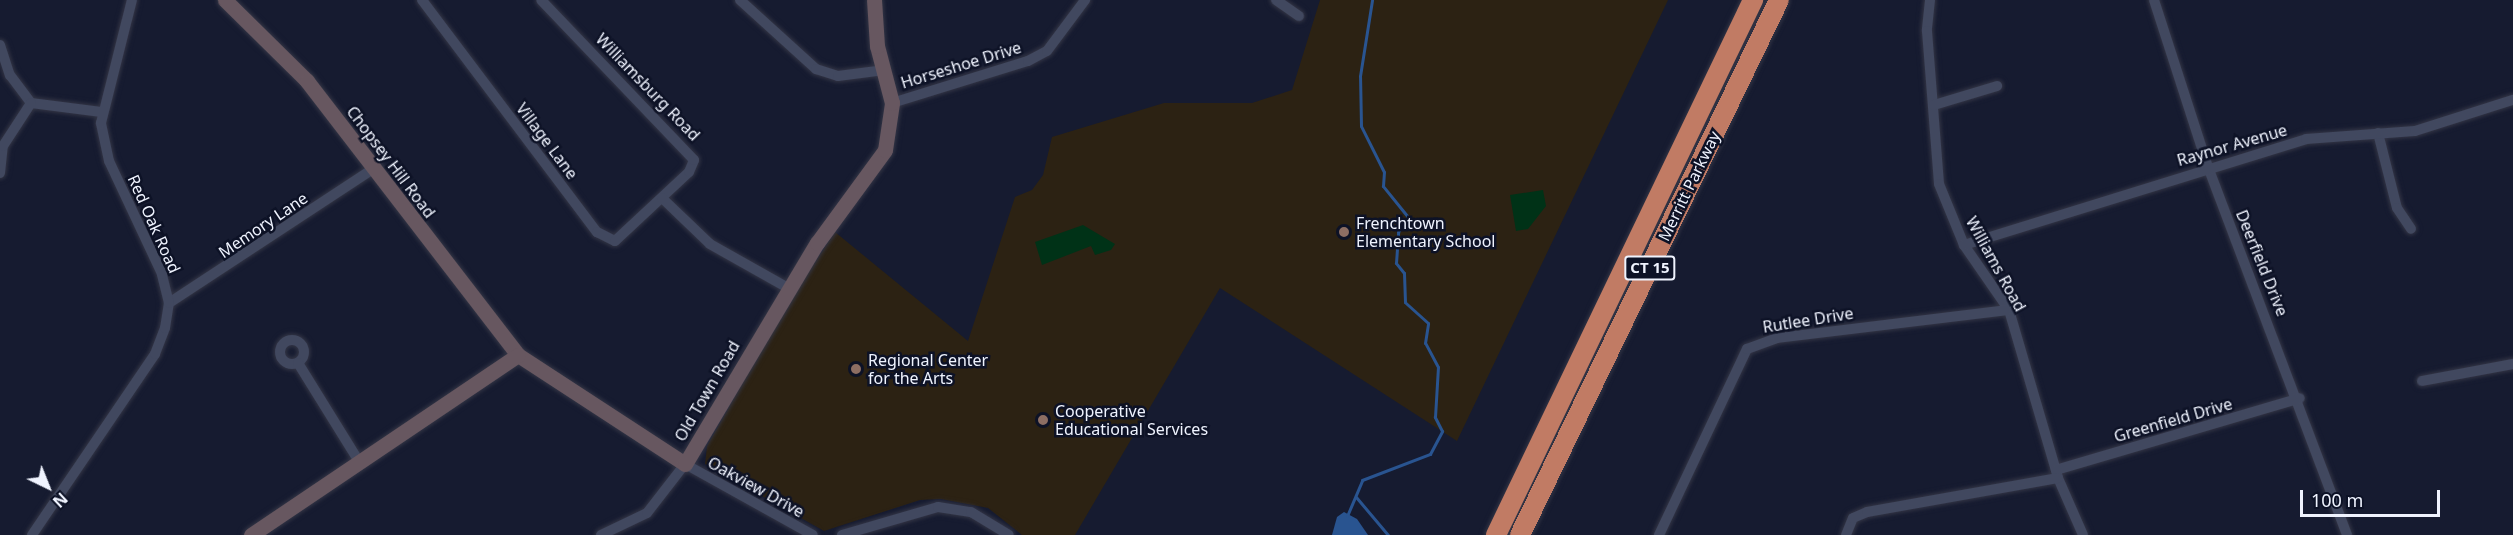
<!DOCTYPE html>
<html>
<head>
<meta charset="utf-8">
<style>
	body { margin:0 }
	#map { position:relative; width:2513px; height:535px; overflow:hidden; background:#161b30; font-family:"Noto Sans",sans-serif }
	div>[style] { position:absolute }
	.education>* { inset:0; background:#2c2213 }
	.green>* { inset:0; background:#003217 }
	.water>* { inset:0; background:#295490 }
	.stream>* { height:3px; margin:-1.5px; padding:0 1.5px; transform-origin:1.5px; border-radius:1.5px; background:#295490 }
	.roads { filter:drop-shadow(0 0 2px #333545) drop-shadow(0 0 2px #333545) }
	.street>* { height:10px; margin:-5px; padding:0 5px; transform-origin:5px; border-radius:5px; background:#41485f }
	.street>.ring { margin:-5px; padding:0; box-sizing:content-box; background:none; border:10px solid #41485f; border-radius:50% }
	.secondary>* { height:15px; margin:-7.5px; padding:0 7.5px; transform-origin:7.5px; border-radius:7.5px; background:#675760 }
	.highway>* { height:20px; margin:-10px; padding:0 10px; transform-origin:10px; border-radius:10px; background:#c17b64 }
	.dots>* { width:16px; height:16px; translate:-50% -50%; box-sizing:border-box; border:3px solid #0d1226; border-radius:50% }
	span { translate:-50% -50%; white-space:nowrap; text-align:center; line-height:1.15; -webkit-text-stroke:5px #0d1226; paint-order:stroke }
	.shield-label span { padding:2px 4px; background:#0d1226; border:2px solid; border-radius:4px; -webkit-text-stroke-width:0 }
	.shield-label { font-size:15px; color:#eff3fe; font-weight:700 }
	.street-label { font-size:16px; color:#eff3fe }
	.poi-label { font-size:16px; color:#eff3fe }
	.left { translate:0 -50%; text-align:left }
	.north { position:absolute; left:18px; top:457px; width:60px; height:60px; -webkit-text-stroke:4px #0d1226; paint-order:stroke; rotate:137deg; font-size:16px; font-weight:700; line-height:24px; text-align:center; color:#eff3fe }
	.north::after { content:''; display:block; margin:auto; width:21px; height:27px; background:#eff3fe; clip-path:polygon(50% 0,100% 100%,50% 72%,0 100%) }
	.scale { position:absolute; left:2300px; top:490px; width:140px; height:27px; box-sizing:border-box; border:3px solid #eff3fe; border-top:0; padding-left:8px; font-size:18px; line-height:21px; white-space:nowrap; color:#eff3fe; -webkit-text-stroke:4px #0d1226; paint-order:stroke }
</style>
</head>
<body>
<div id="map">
	<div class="education">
		<i style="clip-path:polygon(1320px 0,1668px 0,1457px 441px,1220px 288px,1075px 535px,1022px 535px,988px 508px,941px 499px,920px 500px,824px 531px,705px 464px,707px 446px,786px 306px,835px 232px,968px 341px,1015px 197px,1032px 190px,1043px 175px,1052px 137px,1164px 103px,1252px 103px,1292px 90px)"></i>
	</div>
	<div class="green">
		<i style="clip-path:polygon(1543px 190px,1546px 206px,1528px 229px,1516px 231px,1510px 195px)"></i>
		<i style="clip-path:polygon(1083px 225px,1115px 244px,1111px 250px,1095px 255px,1091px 246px,1042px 265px,1035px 242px)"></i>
	</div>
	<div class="water">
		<i style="clip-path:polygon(1344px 512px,1357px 519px,1368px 535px,1332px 535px,1337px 517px)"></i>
	</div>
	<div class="stream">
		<i style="left:1356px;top:497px;width:50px;rotate:49.9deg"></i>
		<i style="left:1347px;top:516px;width:39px;rotate:-67deg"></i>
		<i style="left:1362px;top:480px;width:73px;rotate:-20.9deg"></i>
		<i style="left:1430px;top:454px;width:26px;rotate:-62deg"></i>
		<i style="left:1442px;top:431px;width:16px;rotate:-117deg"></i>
		<i style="left:1435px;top:417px;width:50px;rotate:-86.6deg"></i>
		<i style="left:1438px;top:367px;width:27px;rotate:-118deg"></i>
		<i style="left:1425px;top:343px;width:20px;rotate:-81deg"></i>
		<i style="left:1428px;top:323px;width:31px;rotate:-138deg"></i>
		<i style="left:1405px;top:302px;width:29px;rotate:-92deg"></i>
		<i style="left:1404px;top:273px;width:13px;rotate:-129deg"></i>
		<i style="left:1396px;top:263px;width:31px;rotate:-86deg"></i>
		<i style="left:1398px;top:232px;width:18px;rotate:-56deg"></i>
		<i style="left:1408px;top:217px;width:40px;rotate:-129deg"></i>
		<i style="left:1383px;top:186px;width:14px;rotate:-86deg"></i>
		<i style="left:1384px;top:172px;width:51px;rotate:-116.6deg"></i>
		<i style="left:1361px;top:126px;width:50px;rotate:-91.1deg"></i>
		<i style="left:1360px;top:76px;width:77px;rotate:-81deg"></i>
	</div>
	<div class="roads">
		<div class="street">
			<i style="left:422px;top:0;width:291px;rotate:53deg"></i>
			<i style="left:597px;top:232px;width:20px;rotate:27deg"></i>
			<i style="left:615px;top:241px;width:101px;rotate:-43deg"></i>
			<i style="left:689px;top:172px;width:13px;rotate:-67deg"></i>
			<i style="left:694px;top:160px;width:221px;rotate:-133.7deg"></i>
			<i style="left:740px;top:0;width:103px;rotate:42.2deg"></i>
			<i style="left:816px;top:69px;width:23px;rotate:18deg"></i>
			<i style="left:838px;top:76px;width:47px;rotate:-7.3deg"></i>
			<i style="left:1276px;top:0;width:28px;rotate:35deg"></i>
			<i style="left:1930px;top:0;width:31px;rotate:96deg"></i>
			<i style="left:1927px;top:31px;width:153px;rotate:85.5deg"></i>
			<i style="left:1939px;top:184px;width:66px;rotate:67.7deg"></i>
			<i style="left:1964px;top:245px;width:79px;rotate:55.3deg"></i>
			<i style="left:2009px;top:310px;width:175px;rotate:73.7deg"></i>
			<i style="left:2058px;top:478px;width:62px;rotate:66.3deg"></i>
			<i style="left:2154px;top:0;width:176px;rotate:72.1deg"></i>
			<i style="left:2208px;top:167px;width:393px;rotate:69.3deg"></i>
			<i style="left:0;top:45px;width:32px;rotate:72deg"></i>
			<i style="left:10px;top:75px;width:35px;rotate:53deg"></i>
			<i style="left:31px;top:103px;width:71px;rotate:7.3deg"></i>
			<i style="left:892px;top:103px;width:142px;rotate:-17.2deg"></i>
			<i style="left:1028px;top:61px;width:21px;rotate:-28deg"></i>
			<i style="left:1047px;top:51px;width:64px;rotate:-53.3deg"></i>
			<i style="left:1934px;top:105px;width:66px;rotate:-16.8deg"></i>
			<i style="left:2378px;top:133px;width:77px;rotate:75.8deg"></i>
			<i style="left:2397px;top:208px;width:25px;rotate:56deg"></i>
			<i style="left:0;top:173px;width:27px;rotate:-84deg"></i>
			<i style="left:3px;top:146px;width:51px;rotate:-56.9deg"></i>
			<i style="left:662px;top:198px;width:66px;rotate:43.8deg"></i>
			<i style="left:710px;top:244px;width:90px;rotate:29.4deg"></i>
			<i style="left:1964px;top:245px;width:358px;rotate:-17.2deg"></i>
			<i style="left:2306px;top:139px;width:109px;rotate:-4.2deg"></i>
			<i style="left:2415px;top:131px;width:103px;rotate:-17.6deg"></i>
			<i style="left:169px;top:303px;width:244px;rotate:-33.3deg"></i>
			<i class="ring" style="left:280px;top:340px;width:14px;height:14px"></i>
			<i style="left:298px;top:363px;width:118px;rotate:58.2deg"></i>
			<i style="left:2422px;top:381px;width:93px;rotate:-10.6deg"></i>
			<i style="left:2056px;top:470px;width:254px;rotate:-16.4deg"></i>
			<i style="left:32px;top:535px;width:219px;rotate:-55.8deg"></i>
			<i style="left:155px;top:354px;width:28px;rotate:-69deg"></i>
			<i style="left:165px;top:328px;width:25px;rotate:-81deg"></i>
			<i style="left:169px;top:303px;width:30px;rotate:-104deg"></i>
			<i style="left:162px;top:274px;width:125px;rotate:-115.1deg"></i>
			<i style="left:109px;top:161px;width:39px;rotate:-102deg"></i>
			<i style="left:101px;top:123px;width:127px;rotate:-75.9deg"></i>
			<i style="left:601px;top:535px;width:51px;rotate:-25.6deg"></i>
			<i style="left:647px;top:513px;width:62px;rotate:-52.2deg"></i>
			<i style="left:685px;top:464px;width:146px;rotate:29deg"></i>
			<i style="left:842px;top:535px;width:100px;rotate:-16.3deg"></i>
			<i style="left:938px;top:507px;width:33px;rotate:9deg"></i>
			<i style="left:971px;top:512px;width:44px;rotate:31.2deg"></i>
			<i style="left:1659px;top:535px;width:206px;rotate:-64.7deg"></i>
			<i style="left:1747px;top:349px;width:32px;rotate:-20deg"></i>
			<i style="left:1777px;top:338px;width:234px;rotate:-6.9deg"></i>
			<i style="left:1846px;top:535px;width:18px;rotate:-68deg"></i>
			<i style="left:1853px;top:518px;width:15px;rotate:-23deg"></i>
			<i style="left:1867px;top:512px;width:194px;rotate:-10.1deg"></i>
		</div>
		<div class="secondary">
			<i style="left:225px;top:0;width:115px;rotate:44.6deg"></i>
			<i style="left:307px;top:81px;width:346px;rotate:52.4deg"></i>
			<i style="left:518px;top:355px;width:199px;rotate:33.1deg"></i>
			<i style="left:685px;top:464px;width:257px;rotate:-59.2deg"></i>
			<i style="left:817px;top:243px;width:115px;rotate:-53.8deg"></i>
			<i style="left:885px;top:150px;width:48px;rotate:-81.5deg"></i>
			<i style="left:892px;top:103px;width:59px;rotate:-104.7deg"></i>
			<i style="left:877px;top:46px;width:46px;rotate:-93.7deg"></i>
			<i style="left:251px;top:535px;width:322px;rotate:-34deg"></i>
		</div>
		<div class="highway">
			<i style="left:1496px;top:535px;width:594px;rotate:-64.34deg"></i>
			<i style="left:1520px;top:535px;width:594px;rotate:-64.17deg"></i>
		</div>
	</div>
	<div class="dots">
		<i style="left:1344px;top:232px;background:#8d6e63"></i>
		<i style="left:856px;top:369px;background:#8d6e63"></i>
		<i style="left:1043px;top:420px;background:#8d6e63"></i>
	</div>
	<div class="shield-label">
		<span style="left:1650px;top:268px">CT 15</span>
	</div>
	<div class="street-label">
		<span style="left:961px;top:65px;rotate:-17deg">Horseshoe Drive</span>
		<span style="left:648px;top:87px;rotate:46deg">Williamsburg Road</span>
		<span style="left:547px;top:141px;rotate:53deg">Village Lane</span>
		<span style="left:2232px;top:145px;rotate:-16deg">Raynor Avenue</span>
		<span style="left:391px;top:162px;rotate:53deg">Chopsey Hill Road</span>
		<span style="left:1689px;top:186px;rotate:-64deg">Merritt Parkway</span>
		<span style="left:154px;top:224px;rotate:66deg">Red Oak Road</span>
		<span style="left:263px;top:225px;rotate:-34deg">Memory Lane</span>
		<span style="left:2262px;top:263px;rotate:68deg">Deerfield Drive</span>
		<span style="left:1996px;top:264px;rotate:61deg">Williams Road</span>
		<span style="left:1808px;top:320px;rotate:-9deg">Rutlee Drive</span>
		<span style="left:707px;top:391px;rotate:-60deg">Old Town Road</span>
		<span style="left:2173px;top:420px;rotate:-16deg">Greenfield Drive</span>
		<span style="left:756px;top:487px;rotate:29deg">Oakview Drive</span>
	</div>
	<div class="poi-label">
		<span class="left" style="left:1356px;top:232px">Frenchtown<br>Elementary School</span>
		<span class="left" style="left:868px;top:369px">Regional Center<br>for the Arts</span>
		<span class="left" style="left:1055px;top:420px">Cooperative<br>Educational Services</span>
	</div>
	<div class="north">N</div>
	<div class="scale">100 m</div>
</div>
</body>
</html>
